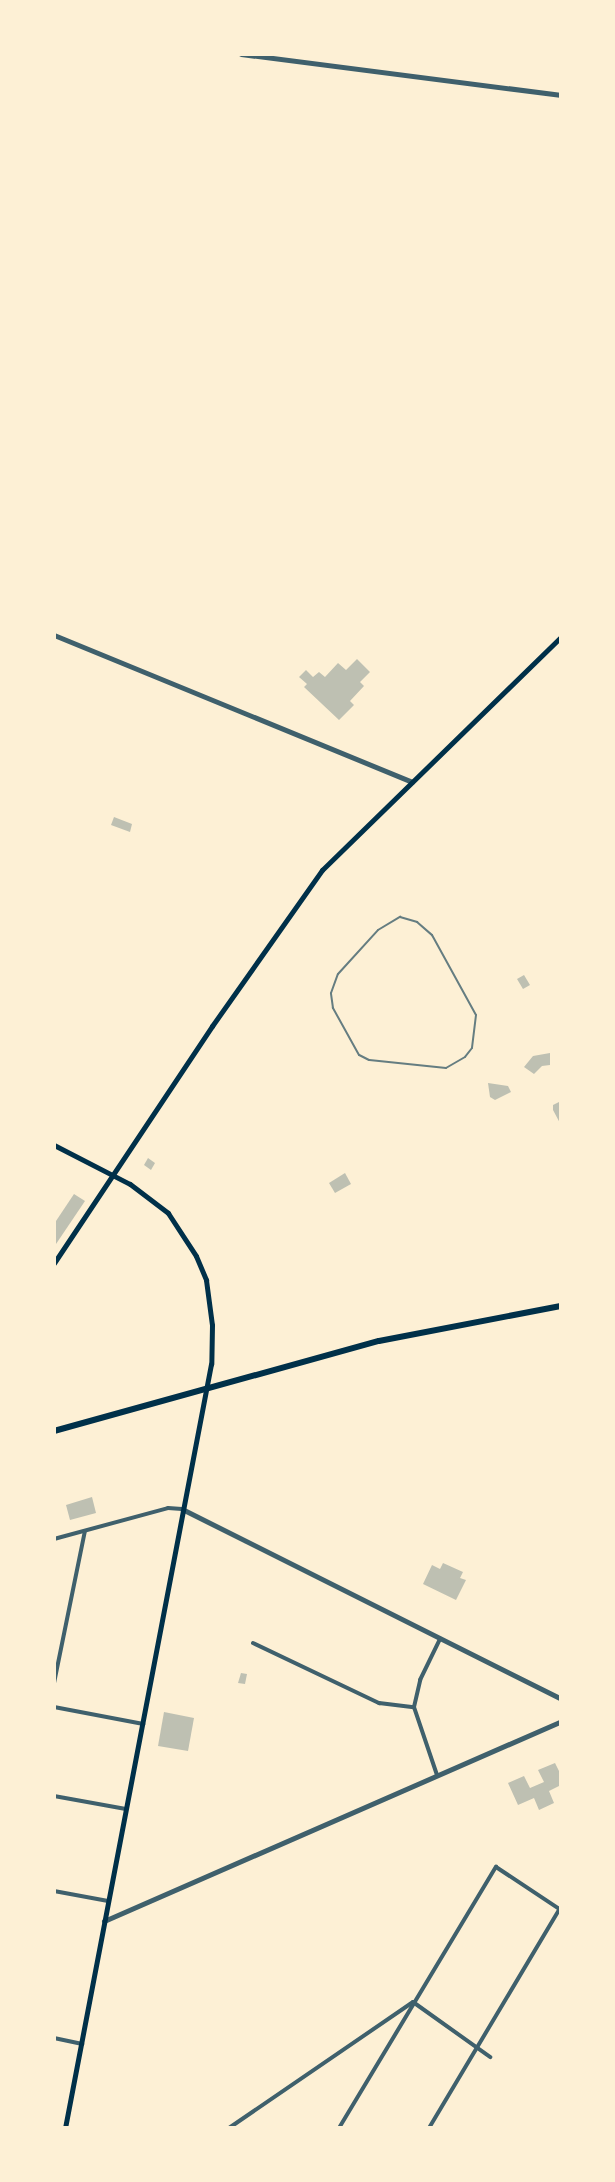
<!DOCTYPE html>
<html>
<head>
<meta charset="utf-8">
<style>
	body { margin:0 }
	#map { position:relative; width:615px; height:2182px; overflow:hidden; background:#fdf0d5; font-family:"Golos Text",sans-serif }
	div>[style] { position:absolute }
	.building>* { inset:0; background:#bec0b2 }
	.minor>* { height:4px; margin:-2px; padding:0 2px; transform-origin:2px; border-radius:2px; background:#3f606c }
	.tertiary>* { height:5px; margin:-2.5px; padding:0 2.5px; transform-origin:2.5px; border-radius:2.5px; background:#3f606c }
	.secondary>* { height:5px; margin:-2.5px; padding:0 2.5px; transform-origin:2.5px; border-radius:2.5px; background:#003049 }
	.primary>* { height:6px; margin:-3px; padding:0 3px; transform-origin:3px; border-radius:3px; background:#003049 }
	.rail>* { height:2px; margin:-1px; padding:0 1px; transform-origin:1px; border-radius:1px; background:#657d81 }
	span { translate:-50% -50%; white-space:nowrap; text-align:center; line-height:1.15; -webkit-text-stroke:8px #fdf0d5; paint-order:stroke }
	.frame { position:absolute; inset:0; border:56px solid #fdf0d5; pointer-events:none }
</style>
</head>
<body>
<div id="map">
	<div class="building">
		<i style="clip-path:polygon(357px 659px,370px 672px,360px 682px,364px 686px,350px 701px,354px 705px,339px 720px,304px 687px,307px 684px,299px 677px,306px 670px,313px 677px,319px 672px,325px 677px,338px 663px,346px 670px)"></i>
		<i style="clip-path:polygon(114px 817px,132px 824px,130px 832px,111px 825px)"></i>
		<i style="clip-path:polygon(524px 975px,530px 985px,523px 989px,517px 979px)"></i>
		<i style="clip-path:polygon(550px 1053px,550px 1065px,542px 1066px,534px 1074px,524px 1067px,533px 1056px)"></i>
		<i style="clip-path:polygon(488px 1083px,508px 1086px,511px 1092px,495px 1100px,490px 1097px)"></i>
		<i style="clip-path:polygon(561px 1101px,561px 1125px,553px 1110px,553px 1105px)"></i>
		<i style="clip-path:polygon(148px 1158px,155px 1163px,151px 1170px,144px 1165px)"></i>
		<i style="clip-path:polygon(345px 1173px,351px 1184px,335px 1193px,329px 1183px)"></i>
		<i style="clip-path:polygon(74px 1194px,85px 1201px,54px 1247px,54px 1224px)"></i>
		<i style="clip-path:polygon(92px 1497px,96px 1513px,70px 1520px,66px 1505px)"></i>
		<i style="clip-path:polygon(443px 1563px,463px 1572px,460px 1578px,466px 1580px,456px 1600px,423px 1584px,432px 1565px,440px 1569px)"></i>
		<i style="clip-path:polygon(241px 1673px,247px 1674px,245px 1684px,238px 1683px)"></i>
		<i style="clip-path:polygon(164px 1712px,194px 1718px,188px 1751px,158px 1746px)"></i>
		<i style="clip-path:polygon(555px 1763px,561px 1775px,561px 1785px,549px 1791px,554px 1803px,539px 1810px,534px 1798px,518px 1805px,508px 1783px,524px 1776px,530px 1788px,544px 1782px,538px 1770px)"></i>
	</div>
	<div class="minor">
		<i style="left:54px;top:1539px;width:118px;rotate:-15.2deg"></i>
		<i style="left:168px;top:1508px;width:14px;rotate:4deg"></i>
		<i style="left:253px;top:1643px;width:140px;rotate:25.5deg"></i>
		<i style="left:379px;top:1703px;width:35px;rotate:7deg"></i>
		<i style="left:54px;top:1683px;width:155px;rotate:-78.5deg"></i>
		<i style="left:54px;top:1707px;width:91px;rotate:10.8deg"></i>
		<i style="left:437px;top:1775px;width:72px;rotate:-108.7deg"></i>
		<i style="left:414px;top:1707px;width:28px;rotate:-77deg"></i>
		<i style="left:420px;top:1680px;width:46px;rotate:-64deg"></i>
		<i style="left:54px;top:1796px;width:73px;rotate:10.2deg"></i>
		<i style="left:54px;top:1891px;width:55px;rotate:10.5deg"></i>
		<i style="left:54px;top:2038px;width:29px;rotate:12deg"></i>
		<i style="left:229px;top:2128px;width:223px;rotate:-34.4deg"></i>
		<i style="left:413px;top:2002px;width:95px;rotate:35.5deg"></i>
		<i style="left:339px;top:2128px;width:305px;rotate:-59deg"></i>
		<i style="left:496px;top:1867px;width:78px;rotate:33.5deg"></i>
		<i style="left:429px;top:2128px;width:257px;rotate:-59.2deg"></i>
	</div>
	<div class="tertiary">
		<i style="left:241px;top:54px;width:323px;rotate:7.3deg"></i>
		<i style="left:54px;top:635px;width:387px;rotate:22.3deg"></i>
		<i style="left:182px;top:1509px;width:424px;rotate:26.6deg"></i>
		<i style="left:104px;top:1921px;width:499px;rotate:-23.6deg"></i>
	</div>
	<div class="secondary">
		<i style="left:54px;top:1145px;width:85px;rotate:27.2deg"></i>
		<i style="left:130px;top:1184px;width:48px;rotate:37.3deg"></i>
		<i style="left:168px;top:1213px;width:51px;rotate:56.9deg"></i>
		<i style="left:196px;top:1256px;width:26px;rotate:67deg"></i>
		<i style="left:206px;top:1280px;width:45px;rotate:82.4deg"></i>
		<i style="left:212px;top:1325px;width:39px;rotate:91deg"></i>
		<i style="left:211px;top:1364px;width:778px;rotate:100.82deg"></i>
		<i style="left:54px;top:1263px;width:285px;rotate:-56.3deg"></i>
		<i style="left:212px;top:1026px;width:191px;rotate:-54.8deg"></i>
		<i style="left:322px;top:870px;width:334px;rotate:-44.3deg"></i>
	</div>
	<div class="primary">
		<i style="left:54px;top:1431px;width:337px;rotate:-15.5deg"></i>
		<i style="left:379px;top:1341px;width:185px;rotate:-10.9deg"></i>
	</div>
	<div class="rail">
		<i style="left:400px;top:917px;width:18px;rotate:16deg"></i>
		<i style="left:417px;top:922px;width:20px;rotate:41deg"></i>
		<i style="left:432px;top:935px;width:91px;rotate:61.2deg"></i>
		<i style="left:476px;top:1015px;width:33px;rotate:97deg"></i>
		<i style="left:472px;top:1048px;width:11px;rotate:128deg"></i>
		<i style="left:465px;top:1057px;width:22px;rotate:150deg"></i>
		<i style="left:446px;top:1068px;width:77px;rotate:-174.1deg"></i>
		<i style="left:369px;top:1060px;width:11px;rotate:-153deg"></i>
		<i style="left:359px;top:1055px;width:54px;rotate:-119deg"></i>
		<i style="left:333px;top:1008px;width:15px;rotate:-98deg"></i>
		<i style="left:331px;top:993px;width:20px;rotate:-70deg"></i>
		<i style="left:338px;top:974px;width:59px;rotate:-47.7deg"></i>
		<i style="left:378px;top:930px;width:26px;rotate:-31deg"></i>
	</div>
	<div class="frame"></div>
</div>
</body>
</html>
